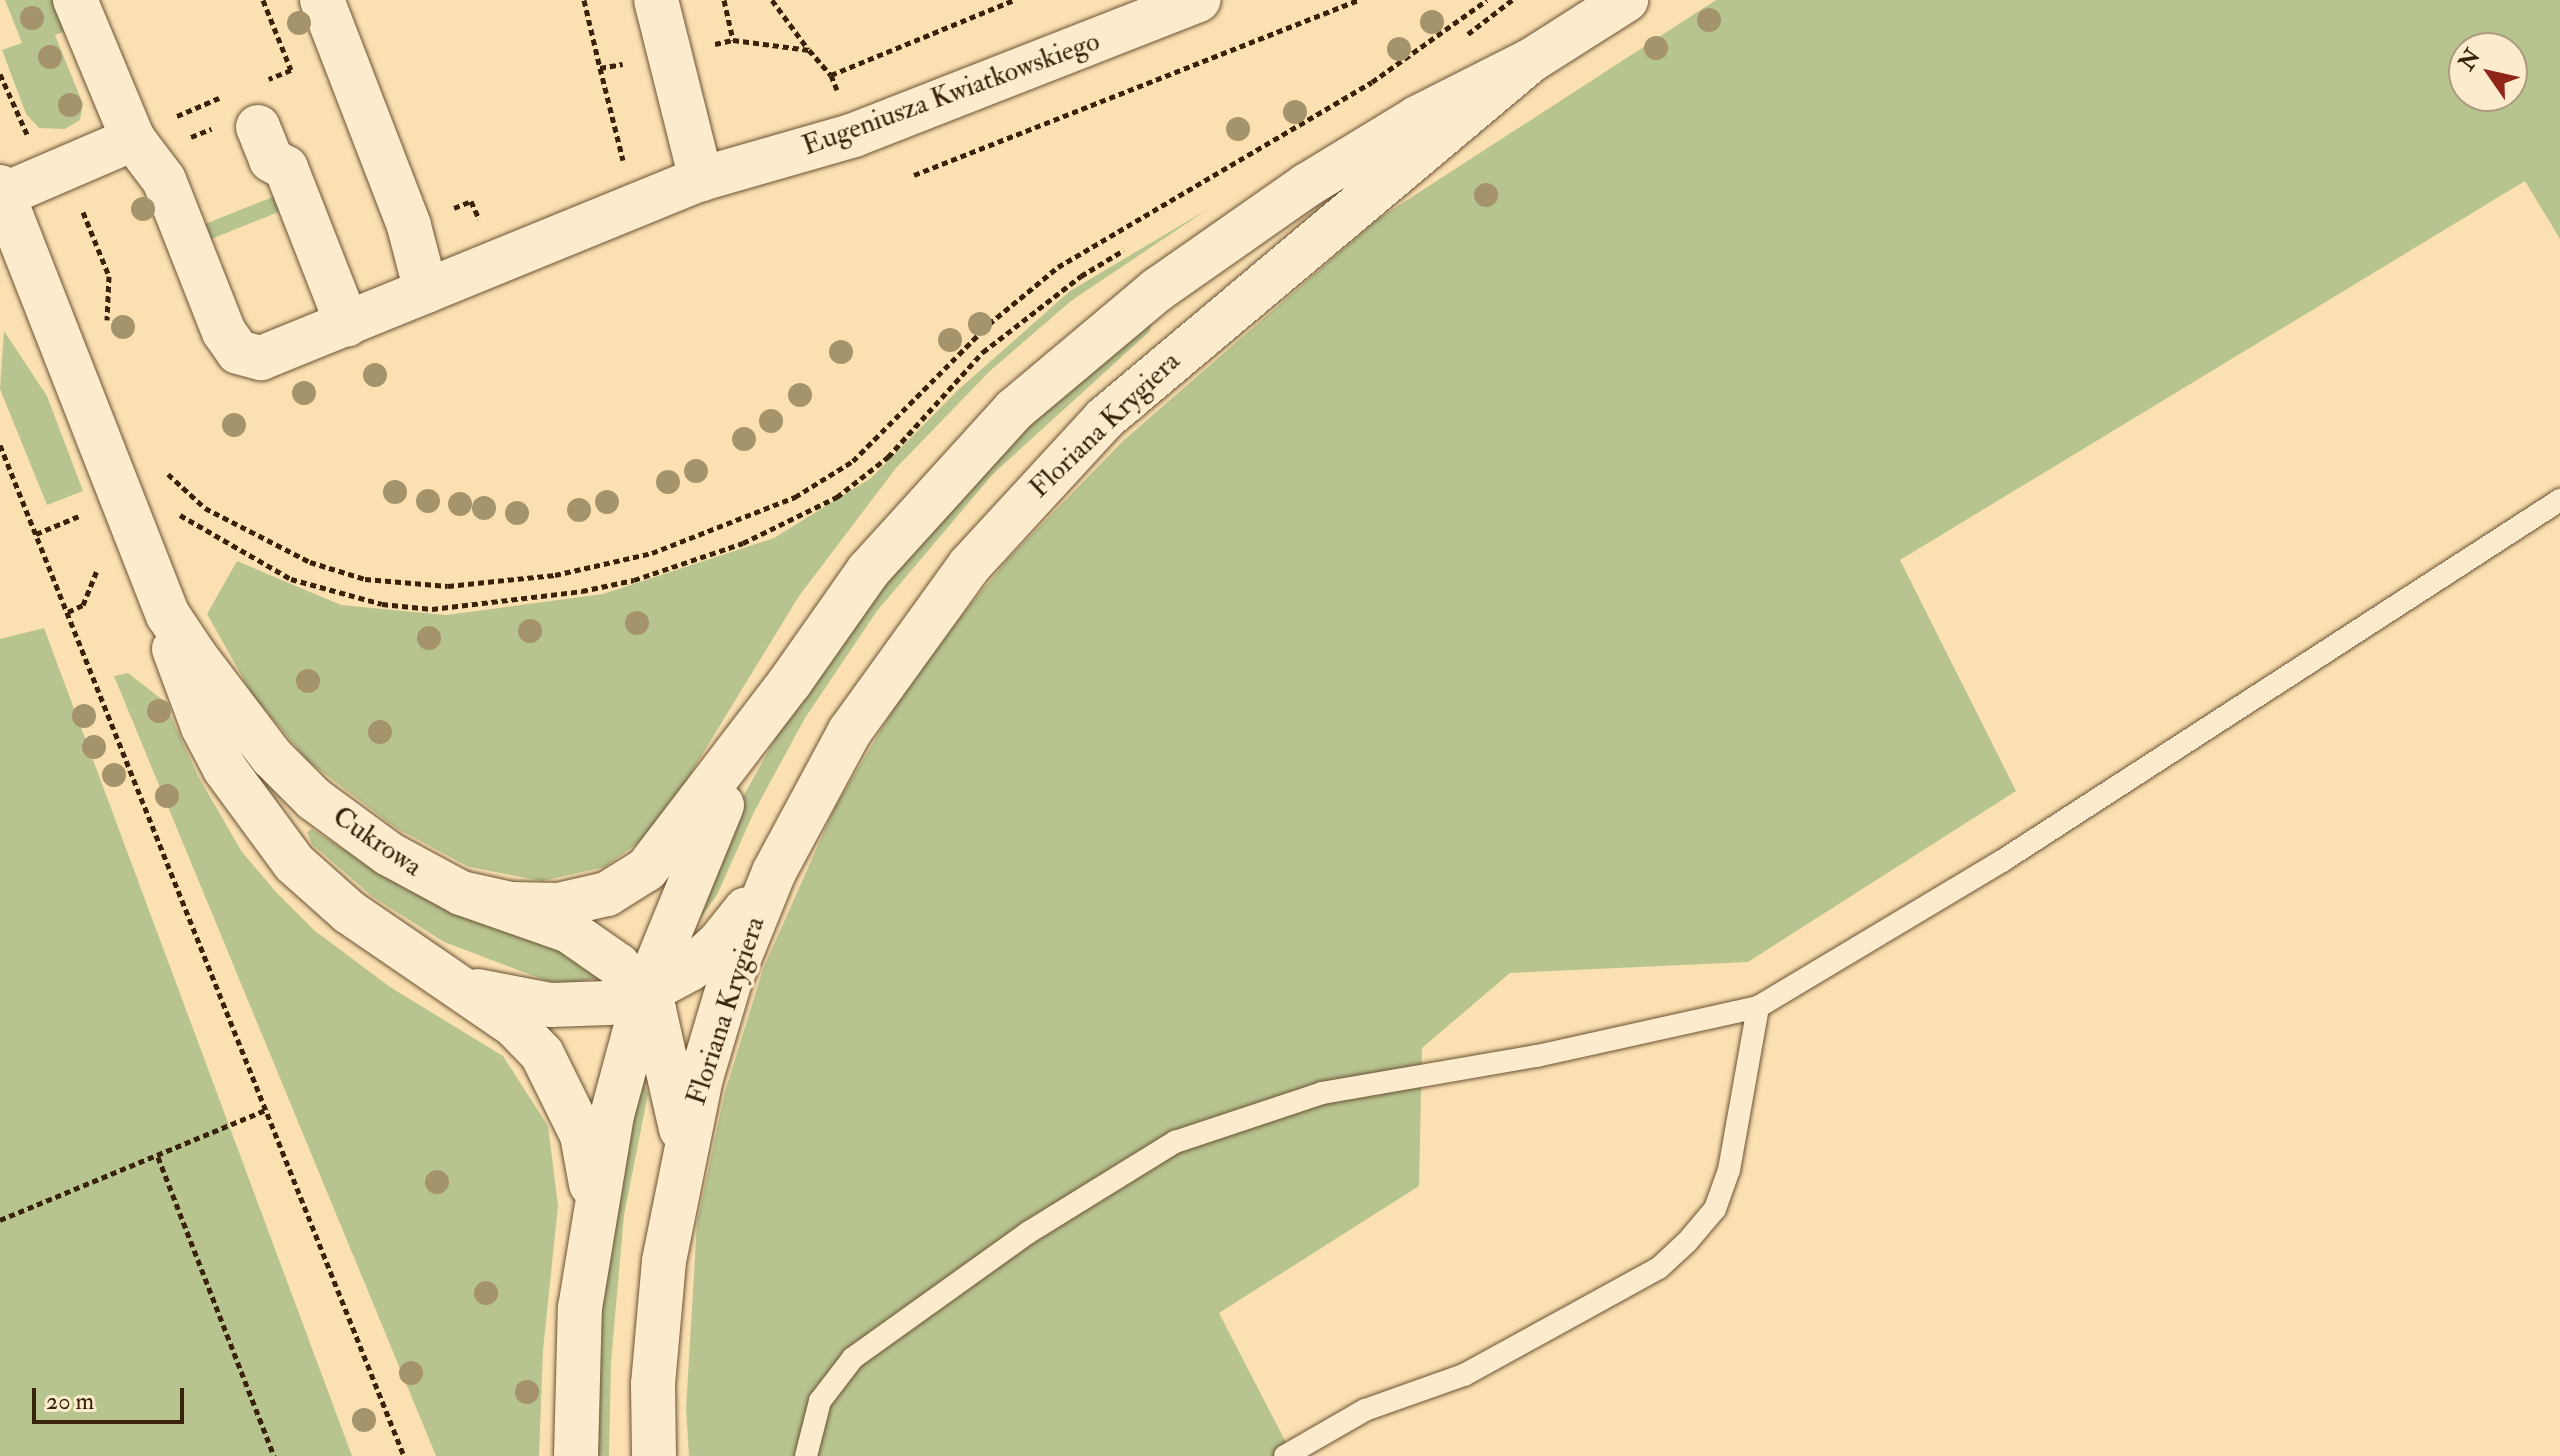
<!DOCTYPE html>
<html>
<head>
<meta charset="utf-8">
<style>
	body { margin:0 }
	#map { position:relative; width:2560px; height:1456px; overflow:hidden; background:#fbe1b2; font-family:"IM FELL Double Pica",serif }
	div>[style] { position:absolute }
	.green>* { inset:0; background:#b8c490 }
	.path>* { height:5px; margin-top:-2.5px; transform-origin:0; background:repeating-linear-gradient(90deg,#39220a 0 6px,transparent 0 10px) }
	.roads { filter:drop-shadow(0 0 2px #6a5234) drop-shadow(0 0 2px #6a5234) }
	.lane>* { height:22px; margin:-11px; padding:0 11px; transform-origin:11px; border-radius:11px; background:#fceccd }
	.street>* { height:44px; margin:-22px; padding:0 22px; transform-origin:22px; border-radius:22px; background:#fceccd }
	.secondary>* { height:44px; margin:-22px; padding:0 22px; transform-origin:22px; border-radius:22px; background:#fceccd }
	.trees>* { width:24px; height:24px; margin:-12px; border-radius:50%; background:#a5936c }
	span { translate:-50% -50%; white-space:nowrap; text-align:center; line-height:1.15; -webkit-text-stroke:7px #fceccd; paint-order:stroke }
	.street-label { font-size:28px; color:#39220a }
	.north { position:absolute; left:2448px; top:32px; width:80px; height:80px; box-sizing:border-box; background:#fceccd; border:2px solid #ae9b7f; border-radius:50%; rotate:304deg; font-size:22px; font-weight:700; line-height:32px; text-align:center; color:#39220a }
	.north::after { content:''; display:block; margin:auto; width:28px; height:36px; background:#8f2418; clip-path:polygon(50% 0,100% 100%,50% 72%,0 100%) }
	.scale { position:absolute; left:32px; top:1388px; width:152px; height:36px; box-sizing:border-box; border:4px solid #39220a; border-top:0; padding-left:10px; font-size:24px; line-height:28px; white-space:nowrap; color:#39220a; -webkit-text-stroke:6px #fceccd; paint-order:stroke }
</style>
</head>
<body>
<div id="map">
	<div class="green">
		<i style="clip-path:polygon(5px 0,54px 0,66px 31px,55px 35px,83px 104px,80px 120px,65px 129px,39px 128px,26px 114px,2px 50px,22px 43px)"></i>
		<i style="clip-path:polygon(evenodd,1716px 0,2560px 0,2560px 239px,2525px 181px,1900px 560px,2016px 791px,1748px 962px,1510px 973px,1422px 1048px,1419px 1186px,1219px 1313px,1293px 1456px,689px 1456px,686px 1409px,697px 1223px,725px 1092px,763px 969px,835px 807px,915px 673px,1007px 560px,1124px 440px,1378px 219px,1716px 0,2464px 48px,2512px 48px,2512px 96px,2464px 96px,2464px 48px)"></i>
		<i style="clip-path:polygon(275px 196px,281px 211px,211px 239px,205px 224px)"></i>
		<i style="clip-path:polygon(1208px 209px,1071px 301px,990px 371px,896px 468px,799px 596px,675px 799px,647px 836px,605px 867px,542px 881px,469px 867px,396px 828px,308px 761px,252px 694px,207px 614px,237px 561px,341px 605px,446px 615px,603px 594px,774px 538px,871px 478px,958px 390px,1070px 291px)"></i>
		<i style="clip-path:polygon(1153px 321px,1149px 332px,993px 474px,877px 611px,805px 718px,754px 812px,717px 895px,696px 924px,729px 822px,804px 687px,972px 471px)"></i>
		<i style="clip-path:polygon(4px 331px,47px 396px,83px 491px,47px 505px,0 389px)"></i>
		<i style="clip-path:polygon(44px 628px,352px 1456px,0 1456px,0 639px)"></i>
		<i style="clip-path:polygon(128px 673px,164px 701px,198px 776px,242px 852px,276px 892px,314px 930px,390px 987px,503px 1056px,548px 1126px,558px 1206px,543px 1350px,539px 1456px,436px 1456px,114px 676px)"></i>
		<i style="clip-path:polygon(312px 829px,389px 879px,554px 945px,598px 978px,566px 984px,547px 981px,444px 942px,373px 897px,312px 844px,307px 832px)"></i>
		<i style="clip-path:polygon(642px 1080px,648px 1094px,624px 1215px,611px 1362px,609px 1456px,593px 1456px,608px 1217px)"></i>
	</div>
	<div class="path">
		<i style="left:263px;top:0;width:75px;rotate:68.2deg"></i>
		<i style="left:291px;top:70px;width:24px;rotate:158deg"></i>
		<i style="left:584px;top:0;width:70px;rotate:76.8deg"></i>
		<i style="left:600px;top:68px;width:23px;rotate:-10deg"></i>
		<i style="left:724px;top:0;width:41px;rotate:77.3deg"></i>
		<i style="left:733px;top:40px;width:77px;rotate:7.5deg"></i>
		<i style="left:809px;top:50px;width:33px;rotate:49deg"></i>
		<i style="left:831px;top:75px;width:16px;rotate:68deg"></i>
		<i style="left:772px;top:0;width:61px;rotate:53.7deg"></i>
		<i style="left:1468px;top:34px;width:56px;rotate:-37.7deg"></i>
		<i style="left:715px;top:44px;width:18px;rotate:-13deg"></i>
		<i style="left:600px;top:68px;width:95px;rotate:76deg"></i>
		<i style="left:0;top:74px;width:66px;rotate:65.8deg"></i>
		<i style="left:831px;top:75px;width:198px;rotate:-22.3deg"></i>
		<i style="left:177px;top:116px;width:46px;rotate:-23.2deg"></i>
		<i style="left:191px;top:137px;width:22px;rotate:-22deg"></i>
		<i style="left:914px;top:175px;width:478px;rotate:-21.5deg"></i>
		<i style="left:454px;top:208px;width:18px;rotate:-22deg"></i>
		<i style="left:471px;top:201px;width:20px;rotate:66deg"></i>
		<i style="left:83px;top:212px;width:69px;rotate:67.9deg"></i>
		<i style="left:109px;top:276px;width:44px;rotate:92.6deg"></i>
		<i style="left:0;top:445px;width:1089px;rotate:68.22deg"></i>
		<i style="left:168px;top:474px;width:50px;rotate:42.6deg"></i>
		<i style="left:205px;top:508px;width:118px;rotate:27.2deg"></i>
		<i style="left:310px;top:562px;width:58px;rotate:17.2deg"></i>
		<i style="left:365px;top:579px;width:83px;rotate:4.8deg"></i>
		<i style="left:448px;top:586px;width:108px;rotate:-5.9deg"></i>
		<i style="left:555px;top:575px;width:99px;rotate:-12.8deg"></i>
		<i style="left:652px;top:553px;width:154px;rotate:-21.4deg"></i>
		<i style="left:795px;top:497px;width:68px;rotate:-31.8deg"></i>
		<i style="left:853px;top:461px;width:193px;rotate:-45.2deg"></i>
		<i style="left:989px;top:324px;width:89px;rotate:-39.6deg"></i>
		<i style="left:1058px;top:267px;width:364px;rotate:-30.5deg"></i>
		<i style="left:1372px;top:82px;width:141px;rotate:-35.5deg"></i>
		<i style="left:180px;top:515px;width:128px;rotate:30deg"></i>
		<i style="left:291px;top:579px;width:94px;rotate:15.4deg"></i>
		<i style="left:382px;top:604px;width:50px;rotate:5.7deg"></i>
		<i style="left:432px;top:609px;width:151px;rotate:-6.8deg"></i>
		<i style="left:582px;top:591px;width:53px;rotate:-11.9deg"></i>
		<i style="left:634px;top:580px;width:115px;rotate:-18.7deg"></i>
		<i style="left:743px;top:543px;width:105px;rotate:-26.1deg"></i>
		<i style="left:837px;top:497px;width:65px;rotate:-38.1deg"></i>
		<i style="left:888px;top:457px;width:142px;rotate:-47.9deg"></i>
		<i style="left:983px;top:352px;width:124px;rotate:-37.8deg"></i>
		<i style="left:1081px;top:276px;width:50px;rotate:-31.2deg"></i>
		<i style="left:36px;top:534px;width:47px;rotate:-22.7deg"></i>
		<i style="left:68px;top:612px;width:17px;rotate:-25deg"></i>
		<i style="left:83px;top:605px;width:38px;rotate:-68deg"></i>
		<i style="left:158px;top:1157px;width:321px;rotate:68.8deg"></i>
		<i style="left:0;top:1220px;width:290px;rotate:-22.5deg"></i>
	</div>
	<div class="roads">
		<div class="lane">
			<i style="left:806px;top:1456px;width:57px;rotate:-75.7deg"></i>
			<i style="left:820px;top:1401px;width:54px;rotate:-52.5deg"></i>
			<i style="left:853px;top:1358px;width:216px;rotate:-35.6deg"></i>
			<i style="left:1029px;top:1232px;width:172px;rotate:-31.7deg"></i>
			<i style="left:1175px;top:1142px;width:155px;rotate:-18.4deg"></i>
			<i style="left:1322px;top:1093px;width:218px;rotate:-9.8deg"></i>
			<i style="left:1537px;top:1056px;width:226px;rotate:-12.5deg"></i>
			<i style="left:1758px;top:1007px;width:284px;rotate:-30.9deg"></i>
			<i style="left:2002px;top:861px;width:665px;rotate:-32.9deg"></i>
			<i style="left:1285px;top:1456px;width:92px;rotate:-29.9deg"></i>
			<i style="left:1365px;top:1410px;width:105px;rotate:-19.5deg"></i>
			<i style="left:1464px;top:1375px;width:222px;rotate:-28.8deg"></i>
			<i style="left:1659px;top:1268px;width:38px;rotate:-43deg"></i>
			<i style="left:1687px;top:1242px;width:43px;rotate:-49.7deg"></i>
			<i style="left:1715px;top:1209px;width:41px;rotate:-70.3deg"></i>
			<i style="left:1729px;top:1170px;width:166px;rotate:-79.9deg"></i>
		</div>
		<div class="street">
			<i style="left:322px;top:0;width:242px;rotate:68.9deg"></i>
			<i style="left:409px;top:226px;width:67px;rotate:75.3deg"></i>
			<i style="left:426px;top:291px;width:297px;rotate:-22.2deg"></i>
			<i style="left:701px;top:179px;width:159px;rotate:-16deg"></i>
			<i style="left:854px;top:135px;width:370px;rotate:-21.4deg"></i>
			<i style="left:656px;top:0;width:185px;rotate:75.9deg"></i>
			<i style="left:258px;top:127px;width:35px;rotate:68deg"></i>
			<i style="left:271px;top:160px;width:17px;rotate:28deg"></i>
			<i style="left:286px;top:168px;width:168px;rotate:68.6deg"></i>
			<i style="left:133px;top:139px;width:51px;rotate:52.9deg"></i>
			<i style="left:164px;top:180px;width:163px;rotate:68.5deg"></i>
			<i style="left:224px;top:332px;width:24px;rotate:55deg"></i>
			<i style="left:238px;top:352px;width:24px;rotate:15deg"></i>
			<i style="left:261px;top:358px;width:178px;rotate:-22.1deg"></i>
			<i style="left:3px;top:195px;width:142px;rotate:-23.3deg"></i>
			<i style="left:133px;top:139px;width:151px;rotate:-112.6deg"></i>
		</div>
		<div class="secondary">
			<i style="left:0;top:187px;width:460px;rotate:68.6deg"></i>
			<i style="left:168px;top:615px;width:50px;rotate:56.3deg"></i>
			<i style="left:196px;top:657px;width:126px;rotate:52.8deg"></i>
			<i style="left:272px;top:757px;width:59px;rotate:45deg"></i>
			<i style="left:314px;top:799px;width:93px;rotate:36.3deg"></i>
			<i style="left:389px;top:854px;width:82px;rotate:28.4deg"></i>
			<i style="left:461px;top:893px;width:114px;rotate:19.4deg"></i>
			<i style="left:569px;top:931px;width:60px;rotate:34.8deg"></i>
			<i style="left:618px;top:965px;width:58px;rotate:51.3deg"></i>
			<i style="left:654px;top:1010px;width:122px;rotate:77.2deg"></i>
			<i style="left:174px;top:649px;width:83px;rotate:69.6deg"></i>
			<i style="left:203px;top:727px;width:47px;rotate:62.4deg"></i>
			<i style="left:225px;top:769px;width:117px;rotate:53.7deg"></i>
			<i style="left:294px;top:863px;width:74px;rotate:41.7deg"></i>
			<i style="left:349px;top:912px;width:200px;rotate:34.4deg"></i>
			<i style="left:514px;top:1025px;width:40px;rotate:46deg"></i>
			<i style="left:542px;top:1054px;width:90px;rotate:63.7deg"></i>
			<i style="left:582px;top:1135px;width:50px;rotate:79.6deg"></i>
			<i style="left:461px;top:893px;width:51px;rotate:12.4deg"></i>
			<i style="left:511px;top:904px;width:48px;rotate:1.2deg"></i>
			<i style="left:559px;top:905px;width:49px;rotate:-12.9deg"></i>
			<i style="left:607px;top:894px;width:47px;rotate:-32deg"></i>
			<i style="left:647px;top:869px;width:235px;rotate:-52.6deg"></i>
			<i style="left:790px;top:682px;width:136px;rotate:-54.9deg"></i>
			<i style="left:868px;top:571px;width:217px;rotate:-47.8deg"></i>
			<i style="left:1014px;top:410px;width:187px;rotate:-40deg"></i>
			<i style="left:1157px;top:290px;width:183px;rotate:-35deg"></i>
			<i style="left:1307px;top:185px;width:129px;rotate:-31.3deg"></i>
			<i style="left:1417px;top:118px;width:127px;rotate:-26.8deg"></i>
			<i style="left:1530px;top:61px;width:114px;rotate:-32.4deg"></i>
			<i style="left:478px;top:991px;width:74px;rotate:10.9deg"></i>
			<i style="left:551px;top:1005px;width:57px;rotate:-2deg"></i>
			<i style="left:608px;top:1003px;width:38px;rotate:-15deg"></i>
			<i style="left:645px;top:993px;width:51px;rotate:-28.1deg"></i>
			<i style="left:690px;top:969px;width:39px;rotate:-42deg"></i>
			<i style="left:719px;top:943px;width:43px;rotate:-51.5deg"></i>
			<i style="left:576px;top:1456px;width:148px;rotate:-88.5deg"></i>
			<i style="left:580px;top:1308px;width:196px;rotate:-80.6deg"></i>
			<i style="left:612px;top:1115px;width:126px;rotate:-74.9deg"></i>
			<i style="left:645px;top:993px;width:203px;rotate:-67.7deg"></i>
			<i style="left:654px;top:1456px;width:72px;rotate:-90.8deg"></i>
			<i style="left:653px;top:1384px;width:123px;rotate:-84.9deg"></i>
			<i style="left:664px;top:1261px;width:187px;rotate:-78.6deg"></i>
			<i style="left:701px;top:1078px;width:101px;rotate:-73.4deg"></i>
			<i style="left:730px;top:981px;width:118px;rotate:-68deg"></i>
			<i style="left:774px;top:872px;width:160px;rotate:-61.7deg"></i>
			<i style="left:850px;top:731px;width:203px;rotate:-54.2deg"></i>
			<i style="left:969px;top:566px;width:200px;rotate:-47.4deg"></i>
			<i style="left:1104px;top:419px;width:556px;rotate:-40.04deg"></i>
		</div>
	</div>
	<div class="trees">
		<i style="left:32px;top:18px"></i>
		<i style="left:1709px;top:20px"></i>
		<i style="left:1432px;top:22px"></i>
		<i style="left:299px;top:23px"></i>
		<i style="left:1656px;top:48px"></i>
		<i style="left:1399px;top:49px"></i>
		<i style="left:50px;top:57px"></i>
		<i style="left:70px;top:105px"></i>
		<i style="left:1295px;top:112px"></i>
		<i style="left:1238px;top:129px"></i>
		<i style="left:1486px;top:195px"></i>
		<i style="left:143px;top:209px"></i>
		<i style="left:980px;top:324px"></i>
		<i style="left:123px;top:327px"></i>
		<i style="left:950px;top:340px"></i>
		<i style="left:841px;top:352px"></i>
		<i style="left:375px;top:375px"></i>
		<i style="left:304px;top:393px"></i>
		<i style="left:800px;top:395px"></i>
		<i style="left:771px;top:421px"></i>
		<i style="left:234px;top:425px"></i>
		<i style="left:744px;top:439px"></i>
		<i style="left:696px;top:471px"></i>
		<i style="left:668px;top:482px"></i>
		<i style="left:395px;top:492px"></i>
		<i style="left:428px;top:501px"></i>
		<i style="left:607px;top:502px"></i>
		<i style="left:460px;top:504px"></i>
		<i style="left:484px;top:508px"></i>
		<i style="left:579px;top:510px"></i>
		<i style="left:517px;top:513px"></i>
		<i style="left:637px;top:623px"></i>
		<i style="left:530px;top:631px"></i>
		<i style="left:429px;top:638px"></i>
		<i style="left:308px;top:681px"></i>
		<i style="left:159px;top:711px"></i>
		<i style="left:84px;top:716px"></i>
		<i style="left:380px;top:732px"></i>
		<i style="left:94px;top:747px"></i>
		<i style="left:114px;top:775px"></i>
		<i style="left:167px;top:796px"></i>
		<i style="left:437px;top:1182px"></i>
		<i style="left:486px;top:1293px"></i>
		<i style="left:411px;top:1373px"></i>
		<i style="left:527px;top:1392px"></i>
		<i style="left:364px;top:1420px"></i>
	</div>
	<div class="street-label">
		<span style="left:951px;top:94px;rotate:-20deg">Eugeniusza Kwiatkowskiego</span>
		<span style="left:1105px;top:425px;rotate:-44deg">Floriana Krygiera</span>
		<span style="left:377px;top:842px;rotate:34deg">Cukrowa</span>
		<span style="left:726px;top:1011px;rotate:-72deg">Floriana Krygiera</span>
	</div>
	<div class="north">N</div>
	<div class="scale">20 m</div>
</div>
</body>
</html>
